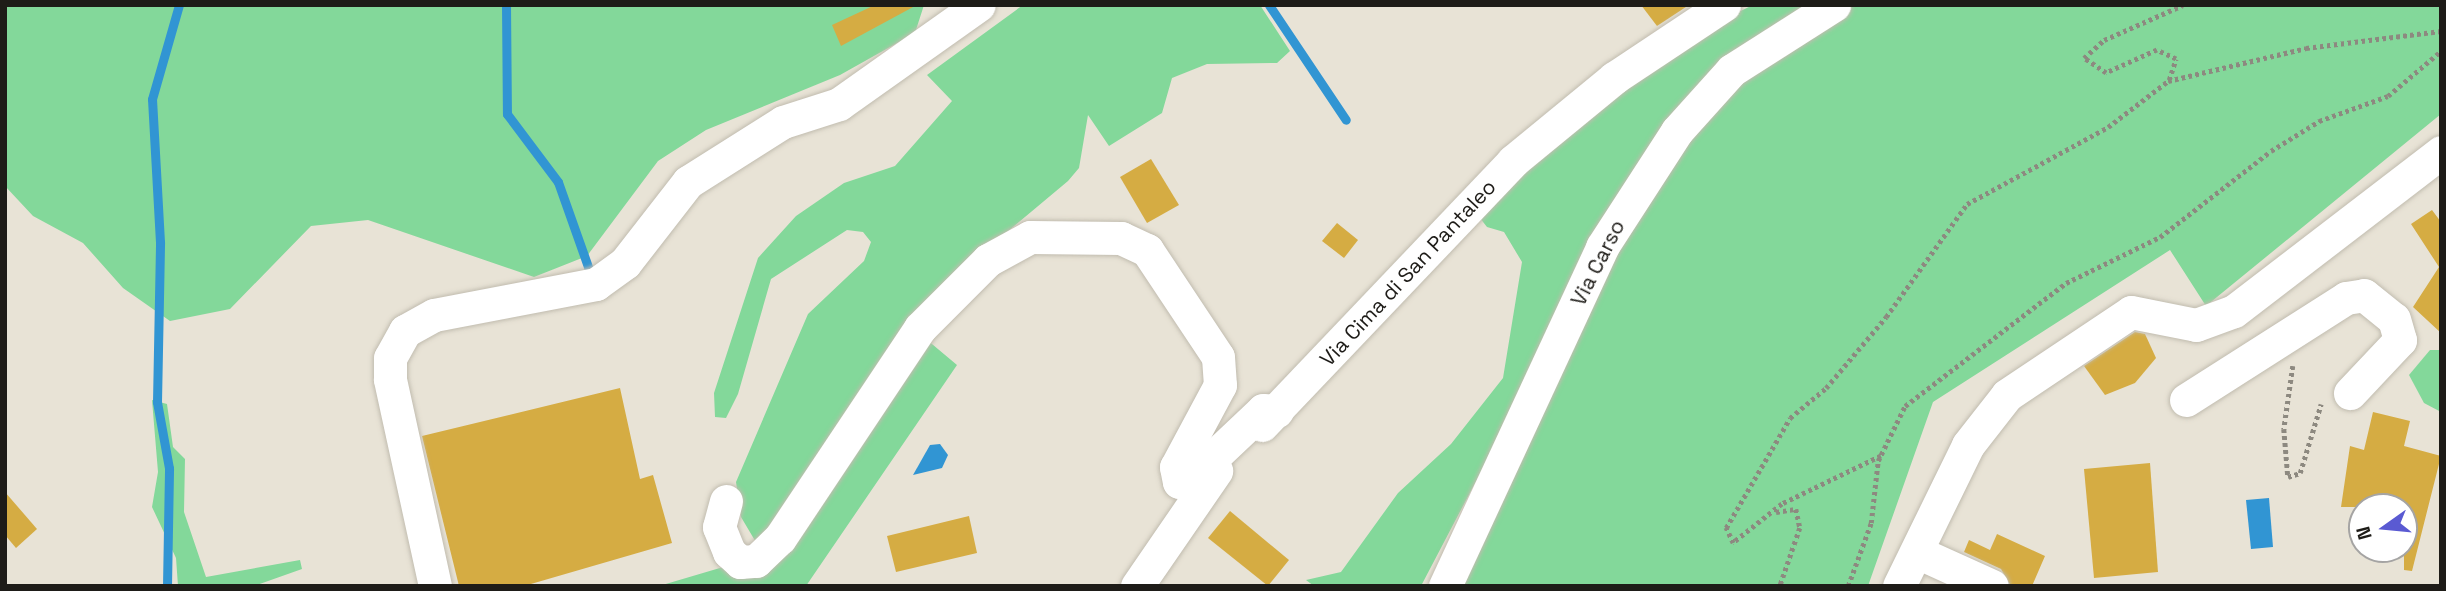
<!DOCTYPE html>
<html>
<head>
<meta charset="utf-8">
<style>
	body { margin:0 }
	#map { position:relative; width:2446px; height:591px; overflow:hidden; background:#e8e3d6; font-family:"Space Grotesk",sans-serif }
	div>[style] { position:absolute }
	.green>* { inset:0; background:#83d89a }
	.water>* { inset:0; background:#3195d3 }
	.stream>* { height:9px; margin:-4.5px; padding:0 4.5px; transform-origin:4.5px; border-radius:4.5px; background:#3195d3 }
	.building>* { inset:0; background:#d5ac43 }
	.path>* { height:4.5px; margin-top:-2.25px; transform-origin:0; background:repeating-linear-gradient(90deg,#8d8980 0 3.5px,transparent 0 7px) }
	.roads { filter:drop-shadow(0 0 2px #c1bcaf) drop-shadow(0 0 2px #c1bcaf) }
	.minor>* { height:33px; margin:-16.5px; padding:0 16.5px; transform-origin:16.5px; border-radius:16.5px; background:#fff }
	span { translate:-50% -50%; white-space:nowrap; text-align:center; line-height:1.15; -webkit-text-stroke:6px #fff; paint-order:stroke }
	.street-label { font-size:21px; color:#1e1c18 }
	.frame { position:absolute; inset:0; border:7px solid #1e1c18; pointer-events:none }
	.north { position:absolute; left:2348px; top:493px; width:70px; height:70px; box-sizing:border-box; background:#fff; border:2px solid #a5a4a3; border-radius:50%; rotate:255deg; font-size:19px; font-weight:700; line-height:28px; text-align:center; color:#1e1c18 }
	.north::after { content:''; display:block; margin:auto; width:24px; height:32px; background:#5a5ad2; clip-path:polygon(50% 0,100% 100%,50% 72%,0 100%) }
</style>
</head>
<body>
<div id="map">
	<div class="green">
		<i style="clip-path:polygon(5px 5px,924px 5px,915px 33px,840px 75px,706px 130px,658px 161px,587px 256px,534px 277px,368px 220px,311px 226px,230px 309px,170px 321px,123px 288px,83px 243px,33px 216px,5px 186px)"></i>
		<i style="clip-path:polygon(1023px 5px,1260px 5px,1290px 51px,1277px 63px,1207px 64px,1172px 78px,1162px 113px,1109px 146px,1088px 115px,1079px 168px,1068px 181px,933px 294px,920px 334px,957px 365px,806px 586px,659px 586px,730px 565px,757px 544px,741px 517px,736px 482px,808px 314px,864px 261px,871px 242px,863px 232px,847px 230px,771px 279px,738px 394px,726px 418px,715px 417px,714px 393px,758px 258px,796px 216px,844px 183px,895px 166px,952px 101px,927px 75px)"></i>
		<i style="clip-path:polygon(1753px 5px,2441px 5px,2441px 114px,2206px 306px,2170px 250px,1933px 402px,1868px 586px,1458px 586px,1516px 405px,1421px 586px,1314px 586px,1306px 580px,1341px 572px,1398px 493px,1451px 444px,1503px 378px,1522px 262px,1504px 232px,1487px 227px,1476px 213px,1622px 84px,1699px 31px)"></i>
		<i style="clip-path:polygon(2430px 350px,2441px 350px,2441px 412px,2424px 403px,2409px 375px)"></i>
		<i style="clip-path:polygon(152px 400px,167px 404px,173px 447px,185px 459px,184px 512px,206px 577px,300px 560px,302px 569px,254px 586px,178px 586px,176px 558px,152px 507px,158px 472px)"></i>
	</div>
	<div class="water">
		<i style="clip-path:polygon(940px 444px,948px 455px,942px 468px,913px 475px,930px 445px)"></i>
		<i style="clip-path:polygon(2269px 498px,2273px 547px,2251px 549px,2246px 500px)"></i>
	</div>
	<div class="stream">
		<i style="left:506px;top:5px;width:109px;rotate:89.5deg"></i>
		<i style="left:507px;top:114px;width:85px;rotate:53.1deg"></i>
		<i style="left:558px;top:182px;width:102px;rotate:70.5deg"></i>
		<i style="left:1269px;top:5px;width:138px;rotate:56.2deg"></i>
		<i style="left:167px;top:586px;width:118px;rotate:-89deg"></i>
		<i style="left:169px;top:468px;width:67px;rotate:-100.3deg"></i>
		<i style="left:157px;top:402px;width:160px;rotate:-88.9deg"></i>
		<i style="left:160px;top:242px;width:143px;rotate:-93.2deg"></i>
		<i style="left:152px;top:99px;width:98px;rotate:-74deg"></i>
	</div>
	<div class="building">
		<i style="clip-path:polygon(875px 5px,915px 6px,841px 46px,832px 25px)"></i>
		<i style="clip-path:polygon(1641px 5px,1689px 5px,1657px 26px)"></i>
		<i style="clip-path:polygon(1151px 159px,1179px 205px,1147px 223px,1120px 177px)"></i>
		<i style="clip-path:polygon(2432px 210px,2441px 222px,2441px 333px,2413px 307px,2439px 267px,2411px 224px)"></i>
		<i style="clip-path:polygon(1337px 223px,1358px 240px,1344px 258px,1322px 241px)"></i>
		<i style="clip-path:polygon(2135px 332px,2145px 334px,2156px 358px,2135px 383px,2105px 395px,2084px 366px)"></i>
		<i style="clip-path:polygon(620px 388px,640px 479px,653px 475px,672px 543px,524px 586px,459px 586px,422px 436px)"></i>
		<i style="clip-path:polygon(2373px 412px,2410px 421px,2404px 446px,2441px 456px,2412px 571px,2404px 570px,2404px 507px,2341px 507px,2350px 446px,2364px 450px)"></i>
		<i style="clip-path:polygon(2150px 463px,2158px 572px,2094px 578px,2084px 469px)"></i>
		<i style="clip-path:polygon(5px 492px,37px 529px,16px 548px,5px 535px)"></i>
		<i style="clip-path:polygon(1230px 511px,1289px 560px,1268px 586px,1208px 538px)"></i>
		<i style="clip-path:polygon(969px 516px,977px 553px,896px 572px,887px 536px)"></i>
		<i style="clip-path:polygon(1997px 534px,2045px 556px,2032px 586px,2011px 586px,2001px 569px,1964px 552px,1969px 540px,1990px 550px)"></i>
	</div>
	<div class="path">
		<i style="left:2169px;top:80px;width:22px;rotate:-72deg"></i>
		<i style="left:2176px;top:59px;width:21px;rotate:-155deg"></i>
		<i style="left:2157px;top:50px;width:56px;rotate:155.7deg"></i>
		<i style="left:2106px;top:73px;width:27px;rotate:-146deg"></i>
		<i style="left:2084px;top:58px;width:27px;rotate:-42deg"></i>
		<i style="left:2104px;top:40px;width:86px;rotate:-23.9deg"></i>
		<i style="left:2293px;top:366px;width:64px;rotate:98.1deg"></i>
		<i style="left:2284px;top:429px;width:48px;rotate:85.2deg"></i>
		<i style="left:2288px;top:477px;width:13px;rotate:-18deg"></i>
		<i style="left:2300px;top:473px;width:72px;rotate:-73.1deg"></i>
		<i style="left:1881px;top:456px;width:110px;rotate:154.1deg"></i>
		<i style="left:1782px;top:504px;width:63px;rotate:141.5deg"></i>
		<i style="left:1733px;top:543px;width:17px;rotate:-115deg"></i>
		<i style="left:1726px;top:528px;width:127px;rotate:-59.8deg"></i>
		<i style="left:1790px;top:418px;width:47px;rotate:-39.8deg"></i>
		<i style="left:1826px;top:388px;width:93px;rotate:-49.8deg"></i>
		<i style="left:1886px;top:317px;width:139px;rotate:-54.4deg"></i>
		<i style="left:1967px;top:204px;width:161px;rotate:-28.6deg"></i>
		<i style="left:2108px;top:127px;width:76px;rotate:-37.5deg"></i>
		<i style="left:2168px;top:81px;width:142px;rotate:-13.4deg"></i>
		<i style="left:2306px;top:48px;width:136px;rotate:-7.2deg"></i>
		<i style="left:1776px;top:512px;width:20px;rotate:-9deg"></i>
		<i style="left:1796px;top:509px;width:19px;rotate:78deg"></i>
		<i style="left:1800px;top:528px;width:61px;rotate:109deg"></i>
		<i style="left:1848px;top:586px;width:67px;rotate:-69.9deg"></i>
		<i style="left:1871px;top:523px;width:62px;rotate:-83.6deg"></i>
		<i style="left:1878px;top:461px;width:61px;rotate:-63.9deg"></i>
		<i style="left:1905px;top:406px;width:203px;rotate:-37.4deg"></i>
		<i style="left:2066px;top:283px;width:105px;rotate:-26.1deg"></i>
		<i style="left:2160px;top:237px;width:140px;rotate:-37.8deg"></i>
		<i style="left:2271px;top:151px;width:57px;rotate:-32deg"></i>
		<i style="left:2319px;top:121px;width:73px;rotate:-19.9deg"></i>
		<i style="left:2388px;top:96px;width:70px;rotate:-40.3deg"></i>
	</div>
	<div class="roads">
		<div class="minor">
			<i style="left:2186px;top:400px;width:190px;rotate:-32.5deg"></i>
			<i style="left:2346px;top:298px;width:18px;rotate:-9deg"></i>
			<i style="left:2364px;top:295px;width:38px;rotate:39deg"></i>
			<i style="left:2394px;top:319px;width:22px;rotate:74deg"></i>
			<i style="left:2400px;top:340px;width:73px;rotate:133.3deg"></i>
			<i style="left:1262px;top:425px;width:364px;rotate:-46.4deg"></i>
			<i style="left:1513px;top:161px;width:131px;rotate:-39.4deg"></i>
			<i style="left:1614px;top:78px;width:132px;rotate:-33.6deg"></i>
			<i style="left:726px;top:501px;width:27px;rotate:105deg"></i>
			<i style="left:719px;top:527px;width:27px;rotate:68deg"></i>
			<i style="left:729px;top:552px;width:15px;rotate:42deg"></i>
			<i style="left:740px;top:562px;width:16px;rotate:-4deg"></i>
			<i style="left:756px;top:561px;width:33px;rotate:-44deg"></i>
			<i style="left:780px;top:538px;width:252px;rotate:-56.3deg"></i>
			<i style="left:920px;top:328px;width:96px;rotate:-45deg"></i>
			<i style="left:988px;top:260px;width:48px;rotate:-28.7deg"></i>
			<i style="left:1030px;top:237px;width:91px;rotate:0.6deg"></i>
			<i style="left:1121px;top:238px;width:29px;rotate:25deg"></i>
			<i style="left:1147px;top:250px;width:128px;rotate:56.4deg"></i>
			<i style="left:1218px;top:357px;width:28px;rotate:86deg"></i>
			<i style="left:1220px;top:385px;width:93px;rotate:118.2deg"></i>
			<i style="left:1176px;top:467px;width:15px;rotate:79deg"></i>
			<i style="left:1179px;top:482px;width:9px;rotate:-6deg"></i>
			<i style="left:1188px;top:481px;width:103px;rotate:-43.4deg"></i>
			<i style="left:1263px;top:410px;width:14px;rotate:4deg"></i>
			<i style="left:1917px;top:552px;width:82px;rotate:24.4deg"></i>
			<i style="left:435px;top:586px;width:212px;rotate:-102.3deg"></i>
			<i style="left:390px;top:379px;width:21px;rotate:-90deg"></i>
			<i style="left:390px;top:358px;width:31px;rotate:-61deg"></i>
			<i style="left:405px;top:331px;width:33px;rotate:-29deg"></i>
			<i style="left:434px;top:315px;width:165px;rotate:-10.8deg"></i>
			<i style="left:596px;top:284px;width:36px;rotate:-36deg"></i>
			<i style="left:625px;top:263px;width:103px;rotate:-52.1deg"></i>
			<i style="left:688px;top:182px;width:112px;rotate:-32.3deg"></i>
			<i style="left:783px;top:122px;width:59px;rotate:-17.8deg"></i>
			<i style="left:839px;top:104px;width:171px;rotate:-35.3deg"></i>
			<i style="left:1137px;top:586px;width:140px;rotate:-55.5deg"></i>
			<i style="left:1445px;top:586px;width:374px;rotate:-65.1deg"></i>
			<i style="left:1602px;top:247px;width:138px;rotate:-57.1deg"></i>
			<i style="left:1677px;top:131px;width:82px;rotate:-48deg"></i>
			<i style="left:1732px;top:70px;width:121px;rotate:-32.5deg"></i>
			<i style="left:1899px;top:586px;width:157px;rotate:-63.9deg"></i>
			<i style="left:1968px;top:445px;width:63px;rotate:-52deg"></i>
			<i style="left:2007px;top:395px;width:149px;rotate:-33.8deg"></i>
			<i style="left:2131px;top:312px;width:66px;rotate:11.3deg"></i>
			<i style="left:2196px;top:325px;width:40px;rotate:-20.2deg"></i>
			<i style="left:2234px;top:311px;width:261px;rotate:-37.5deg"></i>
		</div>
	</div>
	<div class="street-label">
		<span style="left:1598px;top:263px;rotate:-63deg">Via Carso</span>
		<span style="left:1408px;top:273px;rotate:-47deg">Via Cima di San Pantaleo</span>
	</div>
	<div class="frame"></div>
	<div class="north">N</div>
</div>
</body>
</html>
